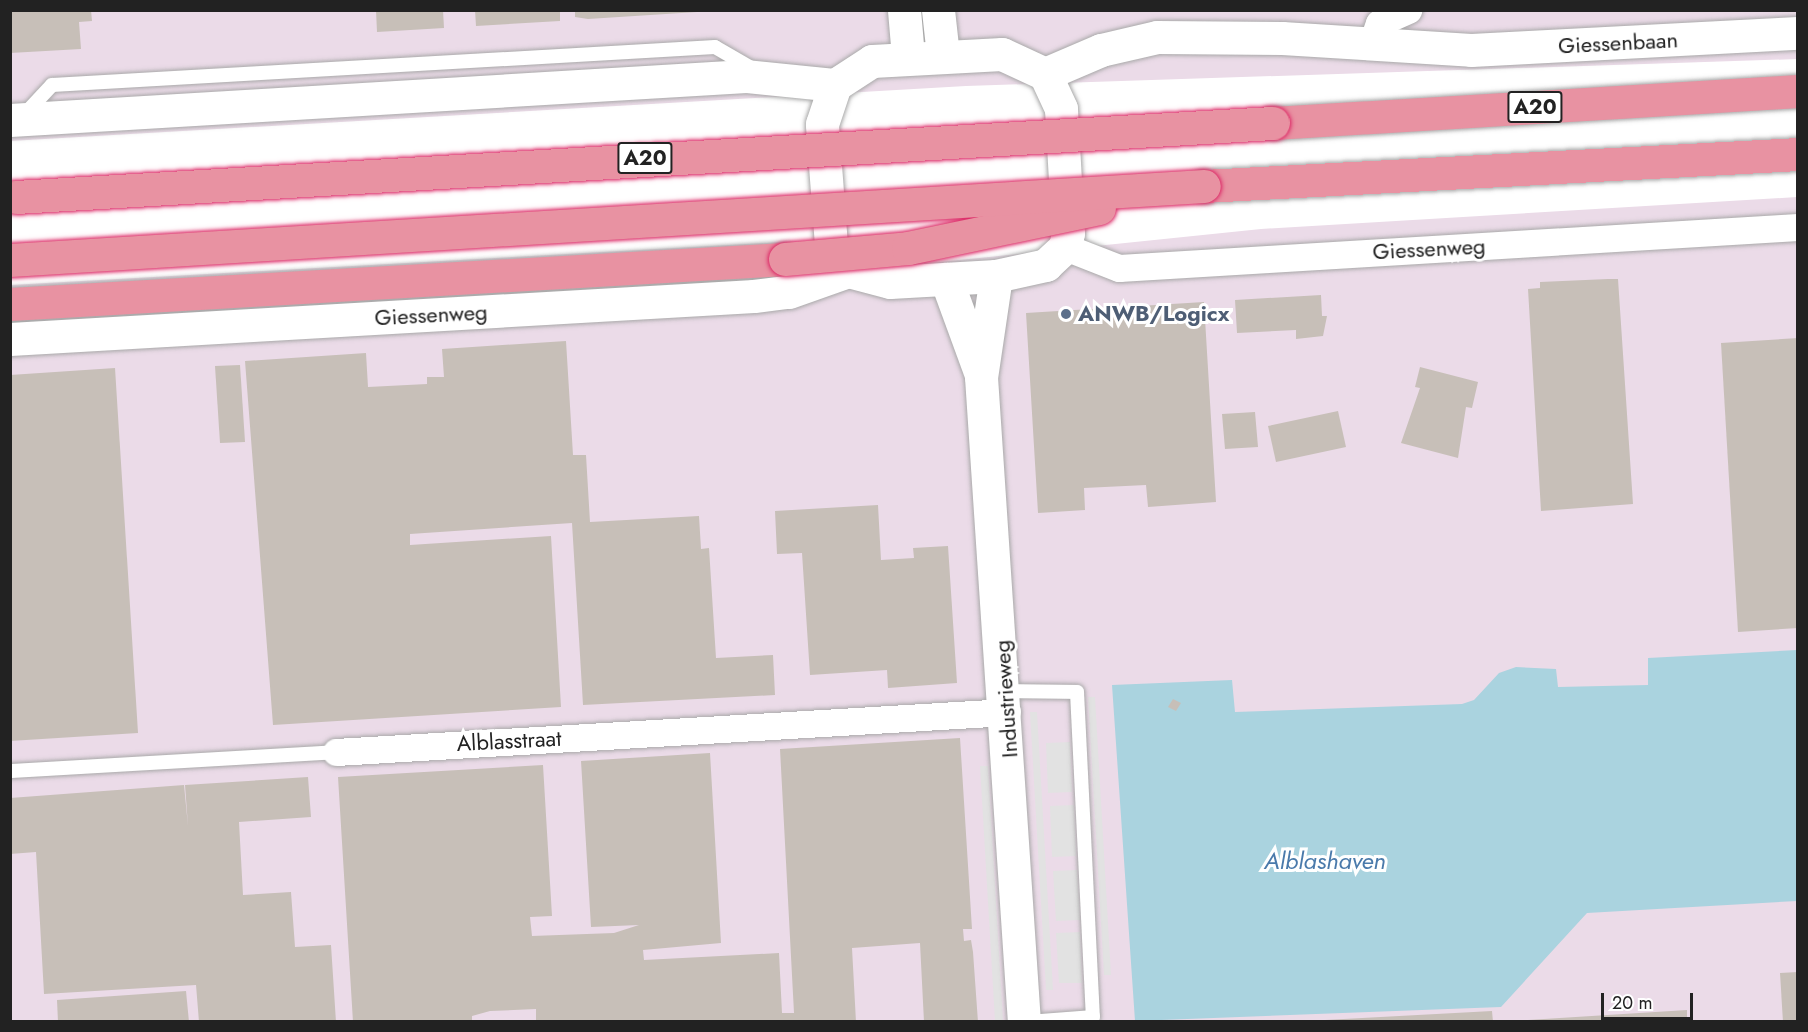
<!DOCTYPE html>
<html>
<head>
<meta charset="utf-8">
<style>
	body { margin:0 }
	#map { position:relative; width:1808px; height:1032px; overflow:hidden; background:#f2efe9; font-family:Jost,sans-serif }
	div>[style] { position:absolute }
	.industrial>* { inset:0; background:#ebdbe8 }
	.parking>* { inset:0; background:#e2e2e2 }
	.water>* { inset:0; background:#aad3df }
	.pier>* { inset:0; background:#fff }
	.building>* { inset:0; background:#c7bfb8 }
	.roads { filter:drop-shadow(0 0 2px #a9a9a9) drop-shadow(0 0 2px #a9a9a9) }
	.service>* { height:14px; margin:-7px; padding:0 7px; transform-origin:7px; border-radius:7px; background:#fff }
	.minor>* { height:27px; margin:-13.5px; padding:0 13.5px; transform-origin:13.5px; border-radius:13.5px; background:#fff }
	.tertiary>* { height:33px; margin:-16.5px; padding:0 16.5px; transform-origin:16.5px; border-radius:16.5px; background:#fff }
	.motorway>* { height:33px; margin:-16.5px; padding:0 16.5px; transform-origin:16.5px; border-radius:16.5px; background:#e892a2 }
	.bridges { filter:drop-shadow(0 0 2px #dc2a67) drop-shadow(0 0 2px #dc2a67) }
	.motorway-bridge>* { height:33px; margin:-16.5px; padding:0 16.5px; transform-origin:16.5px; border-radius:16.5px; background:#e892a2 }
	.dots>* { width:16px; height:16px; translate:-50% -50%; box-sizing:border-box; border:3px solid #fff; border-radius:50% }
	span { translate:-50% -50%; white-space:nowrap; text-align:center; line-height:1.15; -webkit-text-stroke:6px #fff; paint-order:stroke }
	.shield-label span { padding:2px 4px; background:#fff; border:2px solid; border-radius:4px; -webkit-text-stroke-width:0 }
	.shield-label { font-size:21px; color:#222; font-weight:700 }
	.street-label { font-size:22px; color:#222 }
	.service-label { font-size:22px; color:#4e5e75; font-weight:700 }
	.left { translate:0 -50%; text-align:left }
	.water-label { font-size:24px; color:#4a7aab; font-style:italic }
	.frame { position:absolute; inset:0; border:12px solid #222; pointer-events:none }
	.scale { position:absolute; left:1601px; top:993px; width:92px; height:27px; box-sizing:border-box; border:3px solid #222; border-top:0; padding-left:8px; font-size:18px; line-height:21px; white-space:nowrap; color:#222; -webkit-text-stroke:4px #fff; paint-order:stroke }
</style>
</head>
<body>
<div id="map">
	<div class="industrial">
		<i style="clip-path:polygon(10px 11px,1797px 11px,1797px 1021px,11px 1021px)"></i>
	</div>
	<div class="parking">
		<i style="clip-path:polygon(1088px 697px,1095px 697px,1111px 975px,1104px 975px)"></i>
		<i style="clip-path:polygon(1030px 712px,1037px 712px,1053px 990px,1046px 990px)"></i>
		<i style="clip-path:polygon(1070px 742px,1072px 792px,1048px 793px,1046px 743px)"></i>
		<i style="clip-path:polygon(980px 766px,988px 766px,1003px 1021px,995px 1021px)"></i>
		<i style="clip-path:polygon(1074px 805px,1076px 856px,1052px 857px,1050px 806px)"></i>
		<i style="clip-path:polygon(1077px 870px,1080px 920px,1056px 921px,1053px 871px)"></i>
		<i style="clip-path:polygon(1080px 932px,1082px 983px,1059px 983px,1056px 933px)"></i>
	</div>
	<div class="water">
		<i style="clip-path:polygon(1797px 650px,1797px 901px,1587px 913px,1501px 1007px,1135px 1021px,1112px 685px,1232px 680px,1235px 712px,1462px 704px,1474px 700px,1499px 673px,1516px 667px,1556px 669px,1558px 687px,1648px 685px,1648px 658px)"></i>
	</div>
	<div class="pier">
		<i style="clip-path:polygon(1798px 59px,1797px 197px,1261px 229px,785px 278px,784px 242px,11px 285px,10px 141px,966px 86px)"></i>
	</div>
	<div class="building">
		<i style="clip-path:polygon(10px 10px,91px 10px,92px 21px,79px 22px,81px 49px,10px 53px)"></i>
		<i style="clip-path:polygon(376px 10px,443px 10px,444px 28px,377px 32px)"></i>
		<i style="clip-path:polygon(475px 10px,560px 10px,560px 21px,476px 26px)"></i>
		<i style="clip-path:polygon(575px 10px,697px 10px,697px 12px,588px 19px,575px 17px)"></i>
		<i style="clip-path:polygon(1608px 279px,1618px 279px,1633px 504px,1541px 511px,1528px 289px,1540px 288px,1540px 282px)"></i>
		<i style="clip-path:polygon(1321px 295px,1322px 316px,1327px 316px,1323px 336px,1296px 339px,1296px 330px,1237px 333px,1235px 300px)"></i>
		<i style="clip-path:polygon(1204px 302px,1216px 502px,1148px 507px,1146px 485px,1084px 488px,1085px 510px,1038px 513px,1026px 313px)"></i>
		<i style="clip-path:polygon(1798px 338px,1798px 628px,1738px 632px,1721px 343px)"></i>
		<i style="clip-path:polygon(566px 341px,573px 455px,586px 455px,590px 522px,699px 516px,701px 549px,709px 548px,716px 658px,773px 655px,775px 695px,583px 705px,572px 523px,410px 534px,410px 545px,551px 536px,561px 707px,273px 725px,245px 361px,366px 353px,368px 387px,427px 384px,427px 377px,444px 377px,442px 349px)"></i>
		<i style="clip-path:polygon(240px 365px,245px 442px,220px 443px,215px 366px)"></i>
		<i style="clip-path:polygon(1420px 367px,1478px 382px,1472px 408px,1466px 407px,1458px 458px,1401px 443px,1420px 388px,1415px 387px)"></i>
		<i style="clip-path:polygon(115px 368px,138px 733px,10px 741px,10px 375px)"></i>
		<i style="clip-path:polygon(1338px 411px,1346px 447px,1276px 462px,1268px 426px)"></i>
		<i style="clip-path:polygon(1255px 412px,1258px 447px,1225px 449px,1222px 414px)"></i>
		<i style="clip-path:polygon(878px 505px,881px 560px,914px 558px,913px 548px,948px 546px,957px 683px,888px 688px,887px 670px,810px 675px,802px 553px,777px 554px,775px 511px)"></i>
		<i style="clip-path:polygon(1173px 699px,1181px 703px,1176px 711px,1168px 707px)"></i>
		<i style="clip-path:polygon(960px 738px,972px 929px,963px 929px,964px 941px,971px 940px,973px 952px,978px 1022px,924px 1022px,920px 943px,852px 948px,856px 1022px,536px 1022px,536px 1009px,490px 1011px,472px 1016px,472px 1022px,353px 1022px,338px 777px,543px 765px,552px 916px,530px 917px,532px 936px,614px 933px,639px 925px,591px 927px,581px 761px,710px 753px,721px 943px,643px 950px,644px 960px,779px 953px,782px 1013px,794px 1013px,780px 749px)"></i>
		<i style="clip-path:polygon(308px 777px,311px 817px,239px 822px,243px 895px,291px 892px,295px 947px,331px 945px,336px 1022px,199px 1022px,196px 985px,44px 994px,36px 852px,10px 854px,10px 798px,184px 785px,188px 826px,185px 785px)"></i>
		<i style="clip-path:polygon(1798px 972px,1798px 1022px,1783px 1022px,1780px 973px)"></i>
		<i style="clip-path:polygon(186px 991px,189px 1022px,58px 1022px,57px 1000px)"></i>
		<i style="clip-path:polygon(1687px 1010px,1687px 1022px,1528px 1022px,1528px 1020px)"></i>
		<i style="clip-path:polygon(1492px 1011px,1493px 1022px,1325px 1022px,1325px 1020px)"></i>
	</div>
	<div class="roads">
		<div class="service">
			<i style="left:24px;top:115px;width:41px;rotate:-47deg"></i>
			<i style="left:52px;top:85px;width:664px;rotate:-3.28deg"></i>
			<i style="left:715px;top:47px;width:44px;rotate:30.1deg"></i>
			<i style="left:1005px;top:691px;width:72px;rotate:0.8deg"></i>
			<i style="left:1077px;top:692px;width:325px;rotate:87.2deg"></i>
			<i style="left:1093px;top:1017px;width:65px;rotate:175.6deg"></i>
			<i style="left:10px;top:771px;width:327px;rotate:-3.3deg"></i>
		</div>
		<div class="minor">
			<i style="left:1371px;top:46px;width:24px;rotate:-71deg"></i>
			<i style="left:1379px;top:23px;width:32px;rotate:-24deg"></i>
			<i style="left:1065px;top:247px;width:58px;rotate:21.3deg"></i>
			<i style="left:1119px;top:268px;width:680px;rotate:-3.46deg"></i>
			<i style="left:336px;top:752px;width:672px;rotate:-3.41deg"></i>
		</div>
		<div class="tertiary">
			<i style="left:904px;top:10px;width:47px;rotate:85.1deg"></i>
			<i style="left:938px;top:10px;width:45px;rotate:83.7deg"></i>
			<i style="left:1002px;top:54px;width:47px;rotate:24.9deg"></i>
			<i style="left:1045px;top:74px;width:38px;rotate:65deg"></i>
			<i style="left:1061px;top:109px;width:124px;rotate:86.8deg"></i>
			<i style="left:1068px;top:233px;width:14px;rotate:102deg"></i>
			<i style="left:1065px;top:247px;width:26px;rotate:137deg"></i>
			<i style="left:1046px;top:265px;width:51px;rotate:167.6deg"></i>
			<i style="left:996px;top:276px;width:106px;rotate:176.8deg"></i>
			<i style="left:890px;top:282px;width:43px;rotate:-165.3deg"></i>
			<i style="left:848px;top:271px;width:31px;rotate:-123deg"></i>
			<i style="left:831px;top:245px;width:121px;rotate:-94.3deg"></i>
			<i style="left:822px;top:124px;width:41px;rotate:-71.6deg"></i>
			<i style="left:835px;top:85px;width:44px;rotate:-33deg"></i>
			<i style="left:872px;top:61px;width:130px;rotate:-3.1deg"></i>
			<i style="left:1045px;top:74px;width:61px;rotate:-23.2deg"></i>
			<i style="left:1101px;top:50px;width:57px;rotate:-13.1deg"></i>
			<i style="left:1157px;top:37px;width:125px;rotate:0.5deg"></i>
			<i style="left:1282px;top:38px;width:189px;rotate:3.6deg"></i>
			<i style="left:1471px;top:50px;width:327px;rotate:-3deg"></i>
			<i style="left:10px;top:120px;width:737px;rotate:-3.42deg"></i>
			<i style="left:746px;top:76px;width:89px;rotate:5.8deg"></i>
			<i style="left:996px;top:276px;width:102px;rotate:98.4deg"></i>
			<i style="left:981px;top:377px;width:646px;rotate:86.19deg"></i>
			<i style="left:946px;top:279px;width:99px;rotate:69.9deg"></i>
			<i style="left:10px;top:339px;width:745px;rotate:-3.31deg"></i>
			<i style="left:754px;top:296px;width:35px;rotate:-7deg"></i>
			<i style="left:789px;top:292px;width:63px;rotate:-19.6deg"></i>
		</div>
		<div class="motorway">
			<i style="left:1273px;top:123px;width:526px;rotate:-3.49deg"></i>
			<i style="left:1204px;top:186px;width:595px;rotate:-3.08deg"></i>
			<i style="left:10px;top:304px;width:776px;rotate:-3.32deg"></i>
		</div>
	</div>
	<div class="bridges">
		<div class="motorway-bridge">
			<i style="left:16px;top:197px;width:1259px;rotate:-3.37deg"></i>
			<i style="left:785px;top:259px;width:123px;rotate:-5.1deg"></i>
			<i style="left:908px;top:248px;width:195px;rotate:-11.8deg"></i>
			<i style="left:10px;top:260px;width:1196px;rotate:-3.55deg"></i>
		</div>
	</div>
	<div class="dots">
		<i style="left:1066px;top:314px;background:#5c6f8a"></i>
	</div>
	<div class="shield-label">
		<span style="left:1535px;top:107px">A20</span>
		<span style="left:645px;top:158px">A20</span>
	</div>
	<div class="street-label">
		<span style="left:1618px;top:43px;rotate:-3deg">Giessenbaan</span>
		<span style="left:1429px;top:249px;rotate:-3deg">Giessenweg</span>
		<span style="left:431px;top:315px;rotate:-3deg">Giessenweg</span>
		<span style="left:1006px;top:699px;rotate:-94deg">Industrieweg</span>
		<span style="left:509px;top:741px;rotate:-3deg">Alblasstraat</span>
	</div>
	<div class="service-label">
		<span class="left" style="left:1078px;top:314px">ANWB/Logicx</span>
	</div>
	<div class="water-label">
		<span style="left:1325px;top:861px">Alblashaven</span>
	</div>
	<div class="frame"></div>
	<div class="scale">20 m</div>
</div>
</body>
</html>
